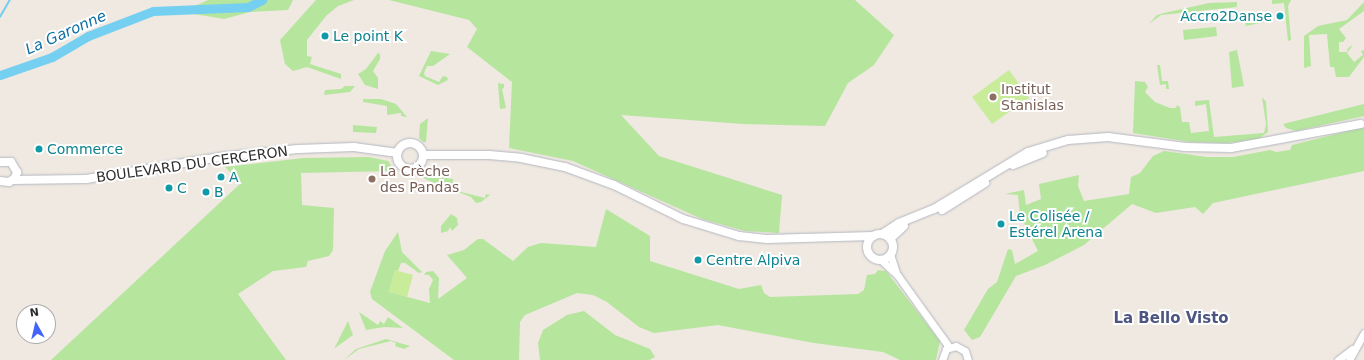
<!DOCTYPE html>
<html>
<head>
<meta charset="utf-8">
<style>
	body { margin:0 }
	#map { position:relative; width:1364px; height:360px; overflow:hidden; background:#efe9e1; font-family:"DejaVu Sans",sans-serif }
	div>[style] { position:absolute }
	.green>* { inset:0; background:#b6e59e }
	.pitch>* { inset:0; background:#c9ec9a }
	.stream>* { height:1.5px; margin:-0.75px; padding:0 0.75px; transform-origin:0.75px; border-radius:0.75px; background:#75cff0 }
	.river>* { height:9px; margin:-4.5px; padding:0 4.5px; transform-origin:4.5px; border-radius:4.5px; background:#75cff0 }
	.roads { filter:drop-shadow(0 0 1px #b4b7c1) drop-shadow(0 0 1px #b4b7c1) }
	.tertiary>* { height:7px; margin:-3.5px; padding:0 3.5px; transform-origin:3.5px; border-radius:3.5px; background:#fff }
	.secondary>* { height:8px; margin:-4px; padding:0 4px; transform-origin:4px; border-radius:4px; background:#fff }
	.secondary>.ring { margin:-4px; padding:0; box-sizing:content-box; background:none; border:8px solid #fff; border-radius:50% }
	.dots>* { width:11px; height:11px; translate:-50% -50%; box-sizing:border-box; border:2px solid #fff; border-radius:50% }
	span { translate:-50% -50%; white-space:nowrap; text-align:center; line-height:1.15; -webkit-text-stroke:4px #fff; paint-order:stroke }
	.culture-label { font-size:14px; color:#0d838f }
	.right { translate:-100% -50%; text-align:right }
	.left { translate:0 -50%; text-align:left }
	.education-label { font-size:14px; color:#785e54 }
	.street-label { font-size:14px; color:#2e2e2e }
	.water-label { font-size:15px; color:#0d6fa3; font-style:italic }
	.neighbourhood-label { font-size:15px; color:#4d5680; font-weight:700 }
	.north { position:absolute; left:16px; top:304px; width:40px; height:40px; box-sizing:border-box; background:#fff; border:1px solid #ababab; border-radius:50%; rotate:352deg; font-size:11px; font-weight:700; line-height:16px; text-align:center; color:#2e2e2e }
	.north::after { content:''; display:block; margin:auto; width:14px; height:18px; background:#4264fb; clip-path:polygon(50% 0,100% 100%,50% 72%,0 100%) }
</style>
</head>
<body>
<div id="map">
	<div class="green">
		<i style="clip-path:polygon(208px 0,293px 0,288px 10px,250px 12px,224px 19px,182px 12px)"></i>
		<i style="clip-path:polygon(316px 0,354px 0,338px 6px,326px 16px,307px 40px,307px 56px,312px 57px,310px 64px,341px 74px,341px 79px,307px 67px,293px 71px,285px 64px,280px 40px)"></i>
		<i style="clip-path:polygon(389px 0,855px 0,894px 35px,874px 65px,848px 83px,825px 126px,743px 124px,621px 115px,659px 156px,782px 195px,779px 233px,745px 231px,702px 219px,573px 161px,509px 148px,512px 82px,467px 47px,477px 29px,469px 20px)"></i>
		<i style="clip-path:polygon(1272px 0,1291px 0,1288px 6px,1291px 40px,1288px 41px,1284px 3px,1272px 4px)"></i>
		<i style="clip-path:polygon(1237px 2px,1237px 7px,1161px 15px,1149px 24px,1157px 15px,1164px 13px,1209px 3px)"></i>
		<i style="clip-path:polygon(1364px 2px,1364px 11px,1339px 29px,1346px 38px,1343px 42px,1339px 42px,1339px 52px,1347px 52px,1348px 48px,1353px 45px,1347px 53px,1354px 62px,1363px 55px,1361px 51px,1364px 50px,1364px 57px,1349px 77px,1336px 77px,1334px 67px,1330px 67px,1327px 34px,1309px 35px,1311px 66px,1304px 68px,1304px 36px,1318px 26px,1347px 20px)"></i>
		<i style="clip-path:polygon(1244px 17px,1264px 18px,1264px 22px,1246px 26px)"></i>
		<i style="clip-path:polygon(1216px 27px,1217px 36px,1184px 40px,1183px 30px)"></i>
		<i style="clip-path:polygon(1237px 50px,1244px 86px,1232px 88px,1229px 52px)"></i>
		<i style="clip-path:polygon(431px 51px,450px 54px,433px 66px,427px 66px,424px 73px,425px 76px,439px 82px,443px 76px,447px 77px,448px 80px,438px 85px,419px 76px)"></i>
		<i style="clip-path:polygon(378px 53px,380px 54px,380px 59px,373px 71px,378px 78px,378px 89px,365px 85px,358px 74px,366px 69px)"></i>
		<i style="clip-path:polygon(1157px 65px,1160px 65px,1162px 81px,1168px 81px,1169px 89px,1166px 89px,1166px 84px,1160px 85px)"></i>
		<i style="clip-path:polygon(1135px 81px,1145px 82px,1148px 87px,1145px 92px,1155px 102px,1170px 108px,1176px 108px,1177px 105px,1180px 107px,1182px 122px,1189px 122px,1191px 133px,1209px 131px,1206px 104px,1195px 106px,1195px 101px,1209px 100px,1214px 137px,1264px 133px,1266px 124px,1262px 97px,1266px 102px,1268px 132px,1258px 139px,1227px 143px,1190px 142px,1133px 133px)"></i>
		<i style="clip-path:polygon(498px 83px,504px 84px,504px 88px,502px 89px,506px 108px,500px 109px)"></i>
		<i style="clip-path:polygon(345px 86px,355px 86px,350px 92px,324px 95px,325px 90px,341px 89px)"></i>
		<i style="clip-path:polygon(363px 99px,381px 99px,396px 104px,407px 117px,401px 116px,401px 113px,387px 115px,387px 106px,363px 102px)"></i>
		<i style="clip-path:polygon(1364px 104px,1364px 116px,1296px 131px,1286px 128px,1283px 124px)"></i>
		<i style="clip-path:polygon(428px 118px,426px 142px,423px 142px,419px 138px,420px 124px)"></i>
		<i style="clip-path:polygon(353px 125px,377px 127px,376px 133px,353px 132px)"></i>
		<i style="clip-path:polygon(1364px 127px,1364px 171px,1213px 203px,1203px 214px,1195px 207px,1156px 213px,1132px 204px,1084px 245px,1045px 265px,1016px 276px,980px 337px,972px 340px,964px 330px,988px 289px,997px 282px,1008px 249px,1012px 250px,1015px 264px,1038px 251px,1020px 215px,1018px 195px,1005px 194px,1024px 190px,1026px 205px,1041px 199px,1039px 184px,1079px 175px,1078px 186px,1084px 201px,1129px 194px,1131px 177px,1140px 173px,1153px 156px,1164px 151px,1207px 157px,1233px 157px,1270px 150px,1276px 152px,1290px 150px,1292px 145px)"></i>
		<i style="clip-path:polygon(369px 157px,388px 161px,395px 171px,301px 173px,302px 205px,334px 208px,333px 250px,329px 256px,308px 261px,306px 267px,273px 271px,238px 294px,286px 360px,51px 360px,241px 183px,225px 167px,303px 158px)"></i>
		<i style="clip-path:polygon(423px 175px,453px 179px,453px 184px,439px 185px,423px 178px)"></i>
		<i style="clip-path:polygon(453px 190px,485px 198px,486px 194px,490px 195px,481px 202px,476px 203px,471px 197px)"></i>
		<i style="clip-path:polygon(606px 209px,650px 236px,650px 261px,739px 289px,761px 285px,764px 293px,770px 297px,858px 294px,864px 290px,867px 275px,875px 274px,878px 270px,886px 271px,940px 341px,936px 360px,900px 360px,883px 352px,814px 343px,718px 325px,654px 333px,639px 327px,607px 302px,593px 295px,577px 293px,525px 315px,520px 322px,519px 360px,454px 360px,372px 299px,370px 292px,385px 251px,398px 232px,402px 252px,422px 272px,419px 273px,405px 263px,401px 263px,398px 271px,395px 270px,389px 292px,430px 303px,429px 289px,433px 280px,429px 275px,424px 275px,426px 272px,433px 271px,439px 278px,438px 299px,467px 278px,447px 255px,464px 250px,478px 239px,483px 239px,513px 261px,528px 247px,541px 243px,596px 247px)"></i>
		<i style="clip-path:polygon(451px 214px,457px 218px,458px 225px,452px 231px,450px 227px,448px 231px,441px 233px,441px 226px)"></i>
		<i style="clip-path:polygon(584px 311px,615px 335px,650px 349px,655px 357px,649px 360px,540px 360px,538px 343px,543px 330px,567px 315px)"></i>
		<i style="clip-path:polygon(359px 312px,378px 325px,380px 321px,384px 324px,388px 317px,403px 328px,384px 327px,366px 330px)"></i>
		<i style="clip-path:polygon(348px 321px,353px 335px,335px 348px,335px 347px)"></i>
		<i style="clip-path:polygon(386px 339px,410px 346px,404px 349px,395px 346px,396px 343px,391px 341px,359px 349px,344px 360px,356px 349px)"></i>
	</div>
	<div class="pitch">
		<i style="clip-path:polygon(1009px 70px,1029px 98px,992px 124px,972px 97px)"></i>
		<i style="clip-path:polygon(395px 270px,413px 275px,407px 297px,389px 292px)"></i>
	</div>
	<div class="stream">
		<i style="left:0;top:17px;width:20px;rotate:-60deg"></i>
	</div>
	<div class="river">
		<i style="left:0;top:75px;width:55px;rotate:-19.1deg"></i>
		<i style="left:52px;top:57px;width:42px;rotate:-30.3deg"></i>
		<i style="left:88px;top:36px;width:70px;rotate:-21deg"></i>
		<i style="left:153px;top:11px;width:95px;rotate:-2.4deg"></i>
		<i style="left:248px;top:7px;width:16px;rotate:-27deg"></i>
	</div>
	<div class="roads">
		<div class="tertiary">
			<i style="left:890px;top:254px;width:20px;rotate:72deg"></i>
			<i style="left:880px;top:259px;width:25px;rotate:43deg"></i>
			<i style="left:898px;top:276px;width:87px;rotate:54.3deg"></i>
			<i style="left:942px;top:360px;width:12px;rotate:-70deg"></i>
			<i style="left:946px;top:349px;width:10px;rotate:-17deg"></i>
			<i style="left:956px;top:346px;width:10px;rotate:29deg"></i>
			<i style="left:965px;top:351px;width:9px;rotate:72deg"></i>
			<i style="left:1338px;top:360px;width:18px;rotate:-38deg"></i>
			<i style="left:1349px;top:360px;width:31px;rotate:-61deg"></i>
		</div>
		<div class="secondary">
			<i class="ring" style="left:397px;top:143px;width:18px;height:18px"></i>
			<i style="left:423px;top:155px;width:66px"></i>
			<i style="left:489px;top:155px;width:32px;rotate:5deg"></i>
			<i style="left:521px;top:158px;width:45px;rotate:11.6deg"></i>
			<i style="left:565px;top:167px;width:52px;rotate:20.2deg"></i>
			<i style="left:614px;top:185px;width:77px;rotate:26.2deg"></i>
			<i style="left:683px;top:219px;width:59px;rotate:16.9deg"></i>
			<i style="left:739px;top:236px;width:28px;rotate:6deg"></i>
			<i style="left:767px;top:239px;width:106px;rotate:-1.6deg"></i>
			<i style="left:0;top:162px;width:11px"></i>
			<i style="left:11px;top:162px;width:12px;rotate:59deg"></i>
			<i style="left:17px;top:172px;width:6px;rotate:108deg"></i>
			<i style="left:15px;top:178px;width:7px;rotate:146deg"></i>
			<i style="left:9px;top:182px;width:9px;rotate:-174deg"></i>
			<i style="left:1013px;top:165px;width:32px;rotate:-22deg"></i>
			<i style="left:13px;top:180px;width:73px;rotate:-0.8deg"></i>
			<i style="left:86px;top:179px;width:136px;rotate:-9.3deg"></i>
			<i style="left:220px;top:157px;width:78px;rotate:-5.9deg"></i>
			<i style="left:298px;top:149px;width:56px;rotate:-2deg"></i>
			<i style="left:354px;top:147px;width:44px;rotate:7.8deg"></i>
			<i style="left:942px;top:210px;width:51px;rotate:-32.1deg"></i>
			<i style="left:882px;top:234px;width:20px;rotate:-33deg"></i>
			<i style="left:899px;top:223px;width:38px;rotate:-22deg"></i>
			<i style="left:934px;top:209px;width:110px;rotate:-31.2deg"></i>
			<i style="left:1028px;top:152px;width:42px;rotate:-16.7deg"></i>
			<i style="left:1068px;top:140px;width:40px;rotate:-4.3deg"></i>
			<i style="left:1108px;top:137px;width:78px;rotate:7.4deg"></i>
			<i style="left:1185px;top:147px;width:46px;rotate:1.2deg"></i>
			<i style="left:1231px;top:148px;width:132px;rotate:-10.5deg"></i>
			<i class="ring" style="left:867px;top:234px;width:18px;height:18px"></i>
			<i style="left:890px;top:239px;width:19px;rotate:-43deg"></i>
		</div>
	</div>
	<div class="dots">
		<i style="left:1280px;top:16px;background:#0f9aa8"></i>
		<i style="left:325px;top:36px;background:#0f9aa8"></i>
		<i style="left:993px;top:97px;background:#8d6e63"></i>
		<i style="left:39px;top:149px;background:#0f9aa8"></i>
		<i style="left:221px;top:177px;background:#0f9aa8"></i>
		<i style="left:372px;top:179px;background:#8d6e63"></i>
		<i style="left:169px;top:188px;background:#0f9aa8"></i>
		<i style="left:206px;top:192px;background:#0f9aa8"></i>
		<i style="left:1001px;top:224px;background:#0f9aa8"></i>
		<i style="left:698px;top:260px;background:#0f9aa8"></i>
	</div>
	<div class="culture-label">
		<span class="right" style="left:1272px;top:16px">Accro2Danse</span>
		<span class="left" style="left:333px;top:36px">Le point K</span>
		<span class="left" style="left:47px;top:149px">Commerce</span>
		<span class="left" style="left:229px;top:177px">A</span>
		<span class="left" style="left:177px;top:188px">C</span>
		<span class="left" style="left:214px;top:192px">B</span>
		<span class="left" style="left:1009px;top:224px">Le Colisée /<br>Estérel Arena</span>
		<span class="left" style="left:706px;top:260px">Centre Alpiva</span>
	</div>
	<div class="education-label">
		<span class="left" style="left:1001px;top:97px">Institut<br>Stanislas</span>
		<span class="left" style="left:380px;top:179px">La Crèche<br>des Pandas</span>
	</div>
	<div class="street-label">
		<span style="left:192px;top:164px;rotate:-8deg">BOULEVARD DU CERCERON</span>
	</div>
	<div class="water-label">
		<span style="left:66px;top:33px;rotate:-24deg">La Garonne</span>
	</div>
	<div class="neighbourhood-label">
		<span style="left:1171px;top:319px">La Bello Visto</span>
	</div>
	<div class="north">N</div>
</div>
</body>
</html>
